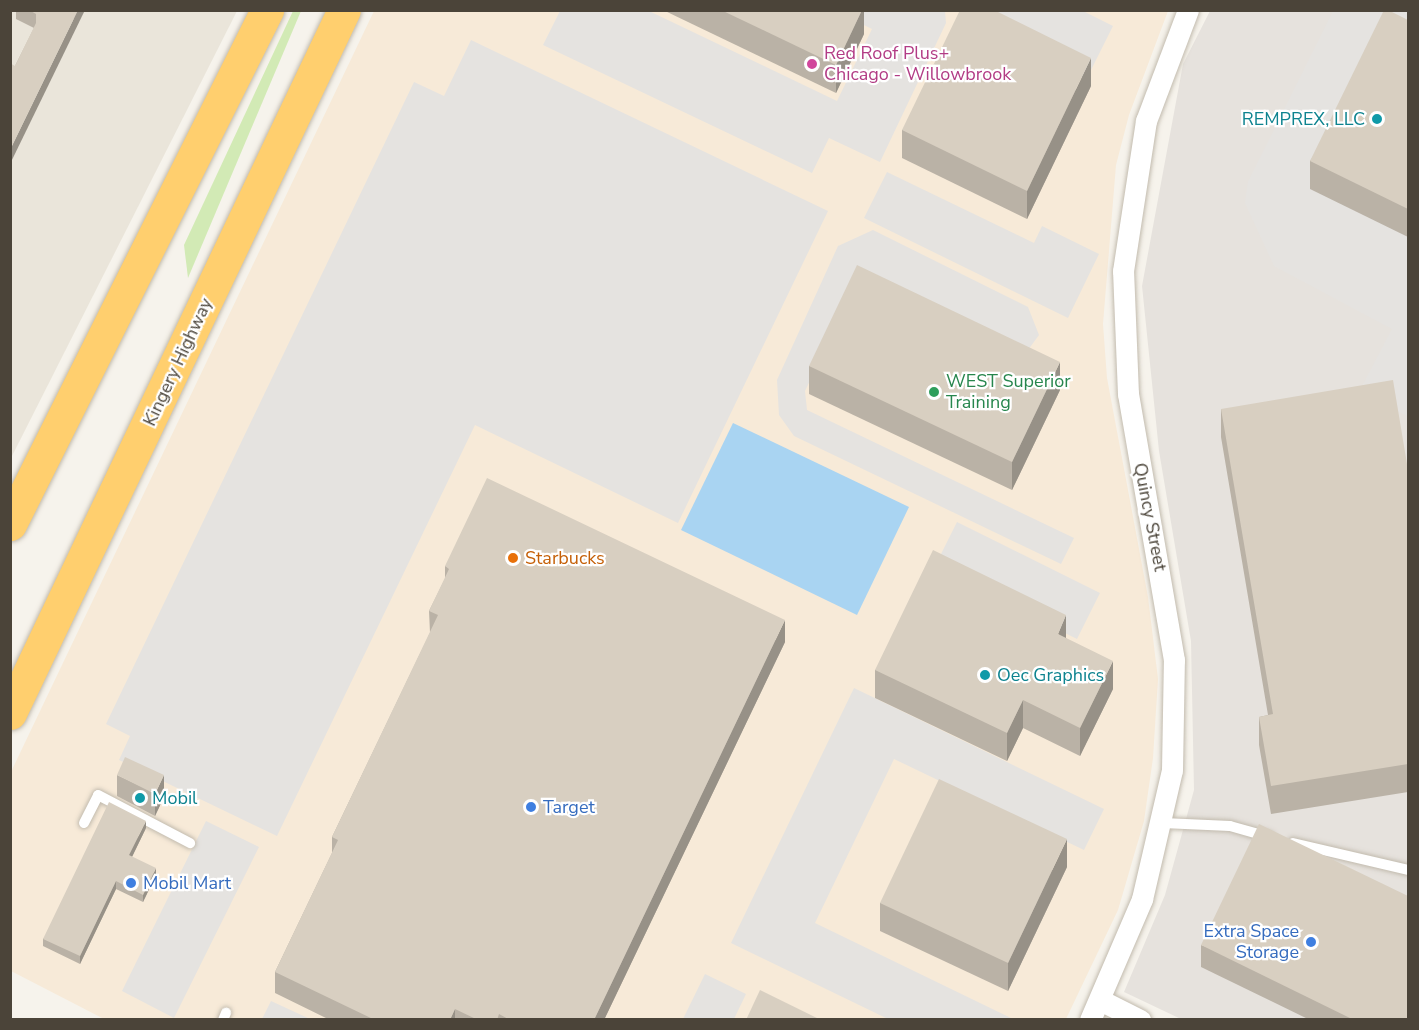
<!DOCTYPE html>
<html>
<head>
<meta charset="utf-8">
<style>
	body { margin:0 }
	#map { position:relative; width:1419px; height:1030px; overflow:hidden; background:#f6f3ec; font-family:"Nunito Sans",sans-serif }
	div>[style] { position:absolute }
	.residential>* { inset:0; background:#eae5da }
	.commercial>* { inset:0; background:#f7ead8 }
	.industrial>* { inset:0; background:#e6e2dd }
	.green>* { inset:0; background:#d2eab5 }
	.parking>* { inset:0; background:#e5e3e0 }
	.water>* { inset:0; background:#a9d4f2 }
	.roads { filter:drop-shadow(0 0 2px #c2bbae) drop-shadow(0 0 2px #c2bbae) }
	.lane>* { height:10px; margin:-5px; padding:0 5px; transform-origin:5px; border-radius:5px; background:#fff }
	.street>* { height:21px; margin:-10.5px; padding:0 10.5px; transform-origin:10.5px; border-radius:10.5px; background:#fff }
	.highway>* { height:33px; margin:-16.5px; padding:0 16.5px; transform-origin:16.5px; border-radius:16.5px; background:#ffcf6e }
	.wall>* { inset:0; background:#bab2a6 }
	.shaded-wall>* { inset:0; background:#979187 }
	.building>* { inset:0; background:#d8cfc1 }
	.dots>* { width:16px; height:16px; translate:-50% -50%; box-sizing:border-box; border:3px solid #fff; border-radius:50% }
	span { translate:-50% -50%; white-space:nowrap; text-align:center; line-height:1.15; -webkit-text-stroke:4.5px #fff; paint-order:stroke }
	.hotel-label { font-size:18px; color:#b23c85 }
	.left { translate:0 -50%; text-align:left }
	.culture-label { font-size:18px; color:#0d838f }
	.right { translate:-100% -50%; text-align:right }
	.street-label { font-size:18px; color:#4b4439 }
	.leisure-label { font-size:18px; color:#27864d }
	.food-label { font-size:18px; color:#c56008 }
	.shop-label { font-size:18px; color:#366cbe }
	.frame { position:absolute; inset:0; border:12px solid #4b4439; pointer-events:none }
</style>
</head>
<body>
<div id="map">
	<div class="residential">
		<i style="clip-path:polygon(11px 11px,237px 11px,11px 458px)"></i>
	</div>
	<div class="commercial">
		<i style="clip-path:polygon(374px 11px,1168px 11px,1129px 115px,1116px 165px,1103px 324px,1107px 378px,1148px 597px,1158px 679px,1153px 758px,1144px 821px,1118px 910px,1066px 1019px,104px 1019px,11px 971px,10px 774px)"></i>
	</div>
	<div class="industrial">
		<i style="clip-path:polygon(1210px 11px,1408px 11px,1408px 1019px,1181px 1019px,1124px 992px,1165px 895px,1194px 790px,1191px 641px,1159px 451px,1142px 286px,1183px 64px)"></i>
	</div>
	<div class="green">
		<i style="clip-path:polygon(293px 11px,301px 11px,188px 278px,184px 245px)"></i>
	</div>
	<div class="parking">
		<i style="clip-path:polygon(1081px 10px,1113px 26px,1086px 80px,968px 11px)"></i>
		<i style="clip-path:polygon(560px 11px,649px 11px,837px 101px,872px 29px,835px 11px,945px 11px,946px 23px,880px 162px,829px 138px,812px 173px,543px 45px)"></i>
		<i style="clip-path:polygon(1333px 11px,1408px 11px,1408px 416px,1358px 394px,1392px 329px,1274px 266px,1245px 203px,1248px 182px)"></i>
		<i style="clip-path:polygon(471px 40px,828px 211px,678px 523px,475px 425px,277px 836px,119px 760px,130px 736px,106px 724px,414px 82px,444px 96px)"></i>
		<i style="clip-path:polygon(887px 172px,1034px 243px,1042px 226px,1099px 254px,1068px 318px,864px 218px)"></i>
		<i style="clip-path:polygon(873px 230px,1028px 307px,1039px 335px,1028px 350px,852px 293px,805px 391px,807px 410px,1074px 538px,1061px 564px,794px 436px,779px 415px,777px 380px,838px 246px)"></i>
		<i style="clip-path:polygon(957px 522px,1100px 593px,1077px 639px,934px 568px)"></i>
		<i style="clip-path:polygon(854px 688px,1104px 809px,1084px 850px,894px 759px,815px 923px,1013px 1019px,888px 1019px,731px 943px)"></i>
		<i style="clip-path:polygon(206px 821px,259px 847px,174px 1018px,122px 991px)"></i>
		<i style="clip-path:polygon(705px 974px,746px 994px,734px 1019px,683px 1019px)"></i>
		<i style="clip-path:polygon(271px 1001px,310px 1019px,262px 1019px)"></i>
	</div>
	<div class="water">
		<i style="clip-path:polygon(733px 423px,909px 507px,857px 615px,681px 530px)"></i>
	</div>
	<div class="roads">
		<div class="lane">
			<i style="left:84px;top:823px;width:31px;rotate:-63deg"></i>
			<i style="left:98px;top:795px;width:104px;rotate:27.6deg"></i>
			<i style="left:1163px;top:823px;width:67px;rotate:2.6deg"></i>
			<i style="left:1230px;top:826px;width:41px;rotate:15.8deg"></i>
			<i style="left:1293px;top:843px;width:118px;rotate:13.2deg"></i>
			<i style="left:223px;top:1020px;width:8px;rotate:-67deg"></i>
		</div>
		<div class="street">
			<i style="left:1100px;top:1000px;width:45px;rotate:26.6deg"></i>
			<i style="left:1090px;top:1020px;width:132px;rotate:-66.7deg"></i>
			<i style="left:1142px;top:899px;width:132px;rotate:-76.9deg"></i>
			<i style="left:1172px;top:770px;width:110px;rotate:-89deg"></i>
			<i style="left:1174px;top:660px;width:270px;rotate:-99.8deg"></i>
			<i style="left:1128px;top:394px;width:123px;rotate:-92.3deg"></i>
			<i style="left:1123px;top:271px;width:152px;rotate:-81.3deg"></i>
			<i style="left:1146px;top:121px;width:119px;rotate:-69.3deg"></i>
		</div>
		<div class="highway">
			<i style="left:10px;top:524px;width:575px;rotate:-63.43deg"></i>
			<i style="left:10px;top:713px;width:778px;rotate:-64.59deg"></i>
		</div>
	</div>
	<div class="wall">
		<i style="clip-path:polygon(16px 10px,85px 10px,15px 66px,34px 28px,16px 19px)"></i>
		<i style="clip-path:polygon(663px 10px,864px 10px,864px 34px,836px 93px)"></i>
		<i style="clip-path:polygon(1408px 20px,1408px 237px,1310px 189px,1310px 161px)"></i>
		<i style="clip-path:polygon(1091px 86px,1027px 219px,902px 158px,902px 130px)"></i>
		<i style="clip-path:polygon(809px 366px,1060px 390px,1012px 490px,809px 394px)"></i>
		<i style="clip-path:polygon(1221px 409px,1408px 470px,1408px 792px,1271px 814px,1259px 745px,1259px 717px,1268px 715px,1221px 437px)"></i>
		<i style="clip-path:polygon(445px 566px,785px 642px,604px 1020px,330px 1020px,275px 993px,275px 972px,332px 853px,332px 837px,430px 633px,429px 611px,445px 579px)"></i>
		<i style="clip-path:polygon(1066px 638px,1113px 689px,1080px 756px,1023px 728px,1007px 761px,875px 698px,875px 670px)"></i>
		<i style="clip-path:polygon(117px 775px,164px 797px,155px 816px,117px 796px)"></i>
		<i style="clip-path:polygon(146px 828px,132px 857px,156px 875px,143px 902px,116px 889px,80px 964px,43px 946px,43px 939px)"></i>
		<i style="clip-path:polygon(1067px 867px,1008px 991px,880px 931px,880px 903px)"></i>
		<i style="clip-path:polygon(1201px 945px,1408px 1020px,1310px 1020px,1201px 967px)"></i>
	</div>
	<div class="shaded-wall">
		<i style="clip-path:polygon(78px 10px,85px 10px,10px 164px,10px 150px)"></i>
		<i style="clip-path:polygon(862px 10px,864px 10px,864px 34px,836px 93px,836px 65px)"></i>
		<i style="clip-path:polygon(1091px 58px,1091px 86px,1027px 219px,1027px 191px)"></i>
		<i style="clip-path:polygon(1060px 362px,1060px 390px,1012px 490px,1012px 462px)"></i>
		<i style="clip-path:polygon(1066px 615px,1066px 643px,1058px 634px)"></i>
		<i style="clip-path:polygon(785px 620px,785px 642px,604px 1020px,594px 1020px)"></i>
		<i style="clip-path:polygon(1113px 661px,1113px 689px,1080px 756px,1080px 728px)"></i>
		<i style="clip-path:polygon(1023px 700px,1023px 728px,1007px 761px,1007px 733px)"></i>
		<i style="clip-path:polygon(164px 775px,164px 797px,155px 816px,155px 794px)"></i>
		<i style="clip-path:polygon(146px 821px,146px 828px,129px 863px,129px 855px)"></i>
		<i style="clip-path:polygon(1067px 839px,1067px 867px,1008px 991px,1008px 963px)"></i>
		<i style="clip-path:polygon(156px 868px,156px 875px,143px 902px,143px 895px)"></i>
		<i style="clip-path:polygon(116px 881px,116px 889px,80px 964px,80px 956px)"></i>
		<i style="clip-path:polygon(455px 1009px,455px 1020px,450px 1020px)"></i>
	</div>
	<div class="building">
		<i style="clip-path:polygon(29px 10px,78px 10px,10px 150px,10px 63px,15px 66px,36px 23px,36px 14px)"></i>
		<i style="clip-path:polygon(721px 10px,862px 10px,836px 65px)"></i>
		<i style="clip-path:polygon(960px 10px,994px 10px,1091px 58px,1027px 191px,902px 130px)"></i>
		<i style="clip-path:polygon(1384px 10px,1388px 10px,1408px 20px,1408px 209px,1310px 161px)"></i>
		<i style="clip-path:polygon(857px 265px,1060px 362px,1012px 462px,809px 366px)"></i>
		<i style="clip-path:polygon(1393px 380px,1408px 470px,1408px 764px,1271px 786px,1259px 717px,1273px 714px,1221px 409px)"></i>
		<i style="clip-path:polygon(487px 478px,785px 620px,594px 1020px,510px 1020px,499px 1014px,497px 1020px,478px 1020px,455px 1009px,450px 1020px,375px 1020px,275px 972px,338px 840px,332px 837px,438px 615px,429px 611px,449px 569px,445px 566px)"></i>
		<i style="clip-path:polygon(933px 550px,1066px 615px,1058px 634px,1113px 661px,1080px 728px,1023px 700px,1007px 733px,875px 670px)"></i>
		<i style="clip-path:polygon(125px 757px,164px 775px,155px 794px,117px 775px)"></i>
		<i style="clip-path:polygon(939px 779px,1067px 839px,1008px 963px,880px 903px)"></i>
		<i style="clip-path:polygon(109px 802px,146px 821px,129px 855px,156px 868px,143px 895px,116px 881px,80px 956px,43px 939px)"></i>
		<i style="clip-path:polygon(1259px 824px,1408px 896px,1408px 1020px,1354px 1020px,1201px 945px)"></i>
		<i style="clip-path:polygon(760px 990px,821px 1020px,746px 1020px)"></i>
	</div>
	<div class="dots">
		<i style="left:812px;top:64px;background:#d1479c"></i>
		<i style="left:1377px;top:119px;background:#0f9aa8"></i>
		<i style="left:934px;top:392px;background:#2e9e5b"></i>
		<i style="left:513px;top:558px;background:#e8710a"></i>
		<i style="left:985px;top:675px;background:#0f9aa8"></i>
		<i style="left:140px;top:798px;background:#0f9aa8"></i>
		<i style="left:531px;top:807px;background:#3f7fe0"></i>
		<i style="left:131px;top:883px;background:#3f7fe0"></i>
		<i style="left:1311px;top:942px;background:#3f7fe0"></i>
	</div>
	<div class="hotel-label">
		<span class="left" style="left:824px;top:64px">Red Roof Plus+<br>Chicago - Willowbrook</span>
	</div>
	<div class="culture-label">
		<span class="right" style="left:1365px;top:119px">REMPREX, LLC</span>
		<span class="left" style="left:997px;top:675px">Oec Graphics</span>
		<span class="left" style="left:152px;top:798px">Mobil</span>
	</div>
	<div class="street-label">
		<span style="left:178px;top:362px;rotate:-65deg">Kingery Highway</span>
		<span style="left:1150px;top:517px;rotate:79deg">Quincy Street</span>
	</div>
	<div class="leisure-label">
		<span class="left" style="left:946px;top:392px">WEST Superior<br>Training</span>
	</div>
	<div class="food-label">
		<span class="left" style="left:525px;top:558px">Starbucks</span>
	</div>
	<div class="shop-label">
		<span class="left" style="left:543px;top:807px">Target</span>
		<span class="left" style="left:143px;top:883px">Mobil Mart</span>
		<span class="right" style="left:1299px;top:942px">Extra Space<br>Storage</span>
	</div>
	<div class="frame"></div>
</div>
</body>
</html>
